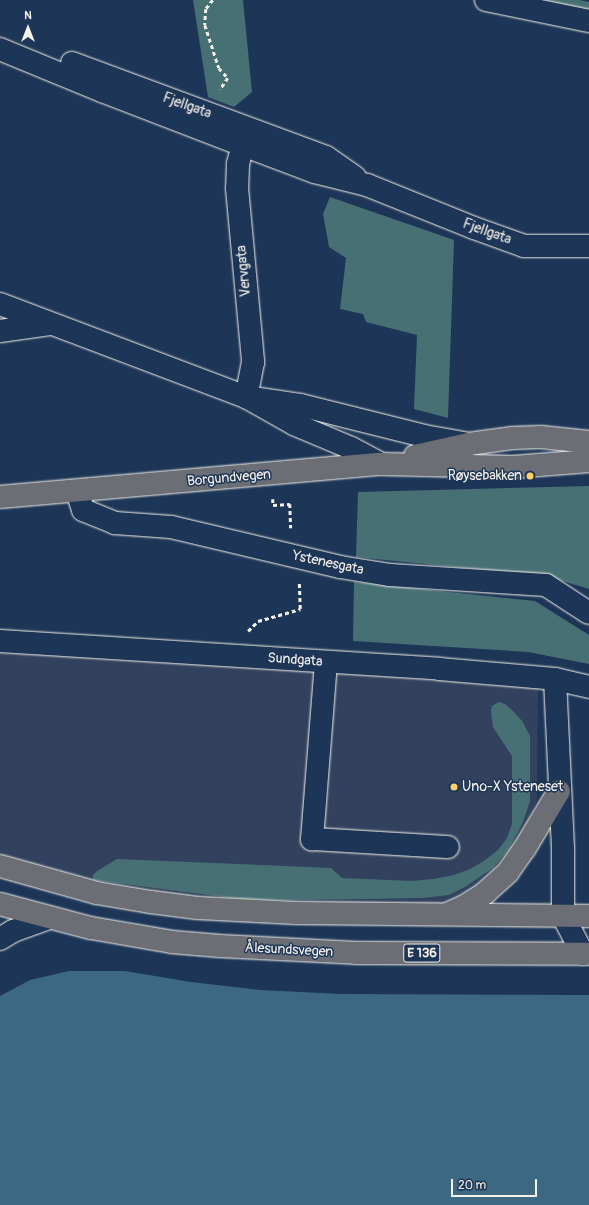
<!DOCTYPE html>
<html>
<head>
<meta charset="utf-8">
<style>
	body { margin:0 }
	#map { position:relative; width:589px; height:1205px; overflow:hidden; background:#1d3557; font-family:Pangolin,sans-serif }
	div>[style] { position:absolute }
	.built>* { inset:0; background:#32425e }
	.green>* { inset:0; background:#477075 }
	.water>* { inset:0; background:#3c6882 }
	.path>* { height:2.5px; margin-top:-1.25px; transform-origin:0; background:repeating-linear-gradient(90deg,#f4f1e8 0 4px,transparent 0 7px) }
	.roads { filter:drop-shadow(0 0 1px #f4f1e8) drop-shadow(0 0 1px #f4f1e8) }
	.minor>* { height:22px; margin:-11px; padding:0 11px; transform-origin:11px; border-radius:11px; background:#1d3557 }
	.major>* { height:22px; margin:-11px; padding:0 11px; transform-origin:11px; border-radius:11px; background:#6b6f75 }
	.highway>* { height:22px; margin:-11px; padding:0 11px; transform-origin:11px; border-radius:11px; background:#6b6f75 }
	.dots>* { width:11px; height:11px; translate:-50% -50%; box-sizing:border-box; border:2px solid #1d3557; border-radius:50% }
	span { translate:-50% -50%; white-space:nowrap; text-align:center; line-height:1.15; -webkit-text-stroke:3px #1d3557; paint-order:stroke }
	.shield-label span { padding:1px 3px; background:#1d3557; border:1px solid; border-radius:3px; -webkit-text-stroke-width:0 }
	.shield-label { font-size:13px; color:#f4f1e8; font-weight:700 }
	.street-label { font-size:14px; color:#f4f1e8 }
	.poi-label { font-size:14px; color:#f4f1e8 }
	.right { translate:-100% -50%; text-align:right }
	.left { translate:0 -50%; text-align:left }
	.north { position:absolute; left:8px; top:8px; width:40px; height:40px; -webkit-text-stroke:3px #1d3557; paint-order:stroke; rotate:0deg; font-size:11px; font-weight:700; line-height:16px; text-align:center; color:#f4f1e8 }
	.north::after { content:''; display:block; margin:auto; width:14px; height:18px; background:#f4f1e8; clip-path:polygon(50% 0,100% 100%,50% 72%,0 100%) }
	.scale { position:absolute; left:451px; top:1179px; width:86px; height:18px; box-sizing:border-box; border:2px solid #f4f1e8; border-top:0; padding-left:5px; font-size:12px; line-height:14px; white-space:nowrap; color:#f4f1e8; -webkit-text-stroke:3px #1d3557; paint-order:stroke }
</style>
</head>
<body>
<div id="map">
	<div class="built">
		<i style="clip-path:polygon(0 647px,538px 684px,537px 800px,508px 862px,449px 906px,238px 905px,73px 880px,0 855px)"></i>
	</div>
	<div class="green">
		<i style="clip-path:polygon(193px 0,243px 0,252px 92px,234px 107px,208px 97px)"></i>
		<i style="clip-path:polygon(528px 0,579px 0,589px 2px,589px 12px)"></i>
		<i style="clip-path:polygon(330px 197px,454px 240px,448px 418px,414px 409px,417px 335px,366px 322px,363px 314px,340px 309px,346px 258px,329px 247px,323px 214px)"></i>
		<i style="clip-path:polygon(589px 486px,589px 589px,546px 576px,356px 557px,358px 492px)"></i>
		<i style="clip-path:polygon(354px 582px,535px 601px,589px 635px,589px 664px,528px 652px,353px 641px)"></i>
		<i style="clip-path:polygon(499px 702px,505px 704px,515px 713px,522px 721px,530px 736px,530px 801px,523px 822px,509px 849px,493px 868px,465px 887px,449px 895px,423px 898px,297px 900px,240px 899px,93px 880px,93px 875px,97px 871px,117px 859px,331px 868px,342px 878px,412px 881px,433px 879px,454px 875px,470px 869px,484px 861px,498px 850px,507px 838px,512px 824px,512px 756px,493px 727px,491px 711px,492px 706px)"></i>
	</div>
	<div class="water">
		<i style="clip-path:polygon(69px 971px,125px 971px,191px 982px,261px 990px,340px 994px,589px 995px,589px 1205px,0 1205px,0 996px,30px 980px)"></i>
	</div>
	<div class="path">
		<i style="left:213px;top:0;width:11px;rotate:128deg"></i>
		<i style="left:206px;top:9px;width:16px;rotate:94deg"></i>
		<i style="left:205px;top:25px;width:45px;rotate:72deg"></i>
		<i style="left:219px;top:68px;width:13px;rotate:48deg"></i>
		<i style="left:228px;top:78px;width:14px;rotate:124deg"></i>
		<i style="left:273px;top:499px;width:6px;rotate:90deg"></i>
		<i style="left:273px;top:505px;width:17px;rotate:-3deg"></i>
		<i style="left:290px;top:504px;width:24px;rotate:88deg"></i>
		<i style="left:248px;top:631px;width:14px;rotate:-45deg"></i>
		<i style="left:258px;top:621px;width:44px;rotate:-15.9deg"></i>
		<i style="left:300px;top:609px;width:26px;rotate:-92deg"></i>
	</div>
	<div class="roads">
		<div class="minor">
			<i style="left:486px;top:0;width:105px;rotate:11.5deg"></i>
			<i style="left:0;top:49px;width:110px;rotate:22.4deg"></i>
			<i style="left:102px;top:91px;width:151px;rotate:21deg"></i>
			<i style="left:243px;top:145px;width:77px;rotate:20.6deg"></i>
			<i style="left:315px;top:172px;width:54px;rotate:14deg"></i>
			<i style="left:367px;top:185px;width:115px;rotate:21.9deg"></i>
			<i style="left:474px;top:228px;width:53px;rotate:19.8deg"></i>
			<i style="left:524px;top:246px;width:65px"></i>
			<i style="left:72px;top:63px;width:271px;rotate:20.3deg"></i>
			<i style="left:326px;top:157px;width:35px;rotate:35deg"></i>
			<i style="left:243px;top:145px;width:20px;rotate:105deg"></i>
			<i style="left:238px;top:164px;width:24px;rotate:92deg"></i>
			<i style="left:237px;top:188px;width:175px;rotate:84.7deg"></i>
			<i style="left:253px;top:362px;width:36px;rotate:101deg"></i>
			<i style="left:0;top:304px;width:263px;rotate:20.7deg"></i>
			<i style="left:246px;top:397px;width:55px;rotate:29.4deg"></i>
			<i style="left:294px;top:424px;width:62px;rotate:22.8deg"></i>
			<i style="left:351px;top:448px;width:34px;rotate:28deg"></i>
			<i style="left:0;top:331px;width:50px;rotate:-8deg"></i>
			<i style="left:259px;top:399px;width:41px;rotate:8.3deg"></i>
			<i style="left:300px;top:405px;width:128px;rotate:14deg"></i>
			<i style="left:424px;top:436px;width:46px;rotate:10.1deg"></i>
			<i style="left:77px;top:491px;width:20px;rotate:72deg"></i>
			<i style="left:83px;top:510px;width:35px;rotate:22deg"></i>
			<i style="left:115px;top:523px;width:56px;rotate:4.1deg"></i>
			<i style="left:171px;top:527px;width:174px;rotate:13.3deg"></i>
			<i style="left:340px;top:567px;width:51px;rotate:9.1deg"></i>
			<i style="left:390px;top:575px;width:156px;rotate:3.7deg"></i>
			<i style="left:546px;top:585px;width:51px;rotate:33.1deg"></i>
			<i style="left:0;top:641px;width:440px;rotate:3.6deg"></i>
			<i style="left:439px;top:669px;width:116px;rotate:4.9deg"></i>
			<i style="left:555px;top:679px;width:35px;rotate:13deg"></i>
			<i style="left:326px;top:662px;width:178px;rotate:94.5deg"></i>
			<i style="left:312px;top:839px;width:136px;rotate:3.4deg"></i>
			<i style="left:555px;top:679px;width:171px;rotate:87.3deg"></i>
			<i style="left:563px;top:850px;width:66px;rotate:90deg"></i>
			<i style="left:563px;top:916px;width:43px;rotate:62.2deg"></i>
			<i style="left:0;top:939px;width:15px;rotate:-32deg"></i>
			<i style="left:13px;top:931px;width:37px;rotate:-20deg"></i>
		</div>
		<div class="major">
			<i style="left:415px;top:456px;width:55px;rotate:-12.5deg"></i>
			<i style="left:469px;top:444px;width:43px;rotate:-7.9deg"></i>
			<i style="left:512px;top:438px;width:29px;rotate:-2deg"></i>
			<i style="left:541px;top:437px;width:48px;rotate:5.9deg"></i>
			<i style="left:0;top:497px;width:382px;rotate:-5deg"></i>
			<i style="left:381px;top:464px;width:133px;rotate:1.3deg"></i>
			<i style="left:514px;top:467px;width:75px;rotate:-4.6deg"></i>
		</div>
		<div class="highway">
			<i style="left:0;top:866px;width:101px;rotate:15.6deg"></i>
			<i style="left:97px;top:893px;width:55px;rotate:9.5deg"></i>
			<i style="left:151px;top:902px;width:47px;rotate:7.3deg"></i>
			<i style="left:198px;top:908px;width:98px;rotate:2.9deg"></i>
			<i style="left:296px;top:913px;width:293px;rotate:0.6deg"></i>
			<i style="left:0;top:904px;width:94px;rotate:14.8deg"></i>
			<i style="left:91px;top:928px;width:82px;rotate:9.8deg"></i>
			<i style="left:172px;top:942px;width:48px;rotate:4.8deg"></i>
			<i style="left:220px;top:946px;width:136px;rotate:2.9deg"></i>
			<i style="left:356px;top:953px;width:233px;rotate:0.2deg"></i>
			<i style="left:447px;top:914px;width:17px;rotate:-24deg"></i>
			<i style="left:463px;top:907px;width:26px;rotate:-32deg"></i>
			<i style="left:485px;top:893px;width:31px;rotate:-42deg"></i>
			<i style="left:508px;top:872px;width:29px;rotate:-55deg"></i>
			<i style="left:525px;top:848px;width:66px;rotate:-59.2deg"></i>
		</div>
	</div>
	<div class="dots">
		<i style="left:530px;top:476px;background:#ffd166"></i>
		<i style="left:454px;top:787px;background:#ffd166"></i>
	</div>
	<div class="shield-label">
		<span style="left:422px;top:953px">E 136</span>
	</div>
	<div class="street-label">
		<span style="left:187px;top:106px;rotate:20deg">Fjellgata</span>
		<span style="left:487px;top:232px;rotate:20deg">Fjellgata</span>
		<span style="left:244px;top:271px;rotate:-95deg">Vervgata</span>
		<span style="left:229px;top:478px;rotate:-5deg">Borgundvegen</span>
		<span style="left:328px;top:563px;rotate:12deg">Ystenesgata</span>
		<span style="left:295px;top:660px;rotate:4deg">Sundgata</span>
		<span style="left:289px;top:950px;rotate:3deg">Ålesundsvegen</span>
	</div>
	<div class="poi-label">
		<span class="right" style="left:522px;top:476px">Røysebakken</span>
		<span class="left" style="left:462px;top:787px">Uno-X Ysteneset</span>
	</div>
	<div class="north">N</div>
	<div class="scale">20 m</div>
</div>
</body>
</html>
